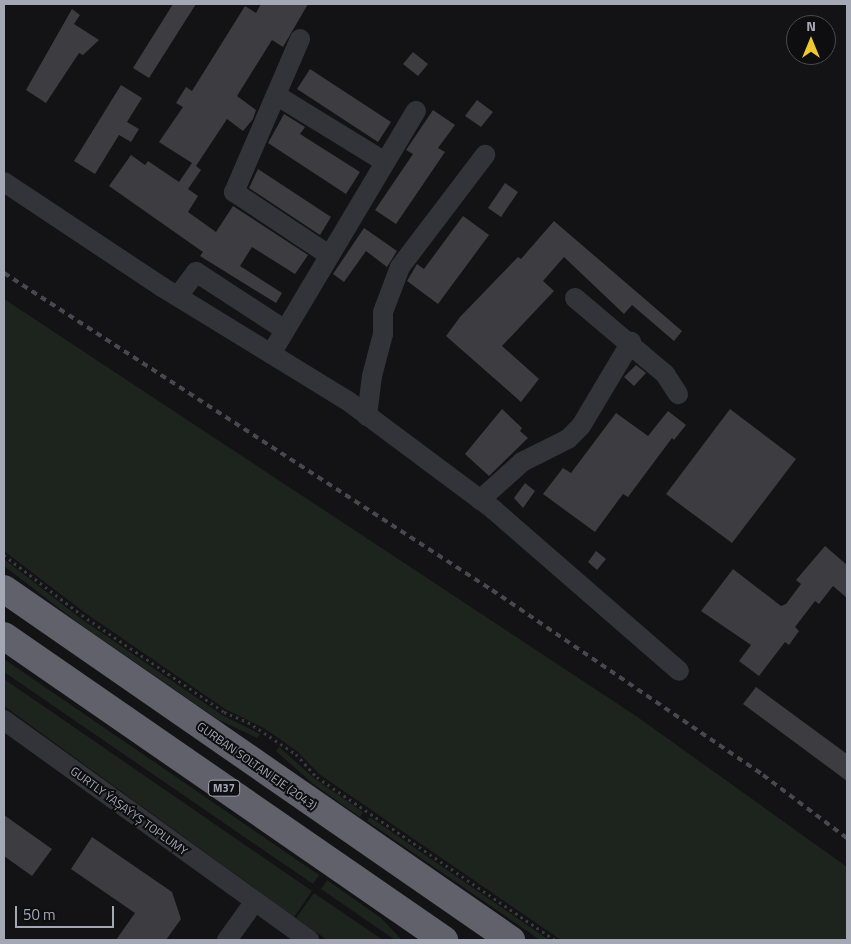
<!DOCTYPE html>
<html>
<head>
<meta charset="utf-8">
<style>
	body { margin:0 }
	#map { position:relative; width:851px; height:944px; overflow:hidden; background:#131214; font-family:"Titillium Web",sans-serif }
	div>[style] { position:absolute }
	.green>* { inset:0; background:#1d241e }
	.building>* { inset:0; background:#3d3c41 }
	.path>* { height:2.5px; margin-top:-1.25px; transform-origin:0; background:repeating-linear-gradient(90deg,#393a40 0 2.5px,transparent 0 6.5px) }
	.minor>* { height:20px; margin:-10px; padding:0 10px; transform-origin:10px; border-radius:10px; background:#333439 }
	.highway>* { height:28px; margin:-14px; padding:0 14px; transform-origin:14px; border-radius:14px; background:#60616a }
	.rail>* { height:4px; margin-top:-2px; transform-origin:0; background:repeating-linear-gradient(90deg,#484950 0 6px,transparent 0 11px) }
	span { translate:-50% -50%; white-space:nowrap; text-align:center; line-height:1.15; -webkit-text-stroke:4px #0e0d0f; paint-order:stroke }
	.shield-label span { padding:1px 4px; background:#0e0d0f; border:1px solid; border-radius:4px; -webkit-text-stroke-width:0 }
	.shield-label { font-size:11px; color:#a4a7b4; font-weight:700 }
	.street-label { font-size:12px; color:#a4a7b4 }
	.frame { position:absolute; inset:0; border:5px solid #a4a7b4; pointer-events:none }
	.north { position:absolute; left:786px; top:15px; width:50px; height:50px; box-sizing:border-box; background:#0e0d0f; border:1px solid #4a4b51; border-radius:50%; rotate:0deg; font-size:14px; font-weight:700; line-height:20px; text-align:center; color:#a4a7b4 }
	.north::after { content:''; display:block; margin:auto; width:18px; height:22px; background:#eec830; clip-path:polygon(50% 0,100% 100%,50% 72%,0 100%) }
	.scale { position:absolute; left:15px; top:906px; width:99px; height:22px; box-sizing:border-box; border:2px solid #a4a7b4; border-top:0; padding-left:6px; font-size:15px; line-height:18px; white-space:nowrap; color:#a4a7b4; -webkit-text-stroke:4px #0e0d0f; paint-order:stroke }
</style>
</head>
<body>
<div id="map">
	<div class="green">
		<i style="clip-path:polygon(4px 299px,636px 716px,847px 867px,847px 940px,561px 940px,319px 774px,298px 752px,264px 728px,225px 709px,84px 612px,4px 551px)"></i>
		<i style="clip-path:polygon(4px 559px,80px 618px,222px 715px,260px 734px,257px 738px,219px 720px,77px 622px,4px 566px)"></i>
		<i style="clip-path:polygon(4px 659px,319px 875px,313px 884px,4px 672px)"></i>
		<i style="clip-path:polygon(4px 679px,312px 891px,294px 917px,4px 706px)"></i>
		<i style="clip-path:polygon(279px 747px,315px 779px,363px 812px,360px 817px,312px 783px,276px 751px)"></i>
		<i style="clip-path:polygon(370px 817px,549px 940px,540px 940px,367px 821px)"></i>
		<i style="clip-path:polygon(327px 880px,381px 918px,402px 940px,395px 940px,321px 889px)"></i>
		<i style="clip-path:polygon(314px 893px,383px 940px,327px 940px,296px 918px)"></i>
	</div>
	<div class="building">
		<i style="clip-path:polygon(173px 4px,196px 4px,149px 78px,133px 68px)"></i>
		<i style="clip-path:polygon(261px 4px,308px 4px,283px 47px,272px 40px,237px 96px,256px 110px,253px 119px,243px 131px,227px 119px,196px 166px,201px 170px,188px 189px,198px 196px,188px 212px,216px 232px,233px 206px,308px 255px,295px 274px,252px 247px,240px 266px,282px 293px,276px 303px,200px 256px,203px 252px,109px 186px,131px 155px,145px 165px,148px 161px,179px 182px,192px 163px,159px 142px,183px 107px,176px 103px,186px 87px,192px 91px,245px 6px,256px 13px)"></i>
		<i style="clip-path:polygon(72px 9px,80px 15px,74px 24px,99px 40px,83px 55px,79px 53px,46px 103px,26px 90px)"></i>
		<i style="clip-path:polygon(413px 52px,428px 64px,418px 76px,403px 64px)"></i>
		<i style="clip-path:polygon(310px 69px,391px 122px,378px 142px,297px 89px)"></i>
		<i style="clip-path:polygon(121px 85px,142px 98px,127px 122px,139px 129px,131px 142px,119px 135px,95px 174px,74px 161px)"></i>
		<i style="clip-path:polygon(477px 100px,493px 112px,481px 127px,465px 116px)"></i>
		<i style="clip-path:polygon(433px 110px,455px 125px,438px 148px,445px 152px,396px 224px,375px 210px,413px 154px,406px 150px)"></i>
		<i style="clip-path:polygon(284px 114px,305px 127px,300px 134px,360px 172px,346px 194px,268px 143px)"></i>
		<i style="clip-path:polygon(258px 169px,331px 217px,320px 235px,249px 188px)"></i>
		<i style="clip-path:polygon(505px 183px,518px 192px,501px 217px,488px 208px)"></i>
		<i style="clip-path:polygon(463px 216px,489px 235px,438px 304px,407px 281px,417px 264px,424px 269px)"></i>
		<i style="clip-path:polygon(554px 221px,682px 331px,674px 341px,632px 305px,624px 314px,564px 257px,543px 281px,554px 291px,502px 346px,539px 379px,521px 402px,446px 336px,460px 317px,518px 257px,521px 259px)"></i>
		<i style="clip-path:polygon(364px 228px,397px 251px,387px 267px,366px 251px,344px 282px,333px 274px)"></i>
		<i style="clip-path:polygon(636px 365px,646px 373px,634px 386px,624px 377px)"></i>
		<i style="clip-path:polygon(502px 409px,522px 428px,520px 431px,528px 438px,489px 476px,465px 454px)"></i>
		<i style="clip-path:polygon(730px 409px,796px 459px,732px 543px,666px 494px)"></i>
		<i style="clip-path:polygon(668px 411px,686px 425px,674px 440px,672px 438px,628px 497px,623px 494px,595px 532px,543px 494px,563px 468px,571px 473px,616px 413px,648px 436px)"></i>
		<i style="clip-path:polygon(525px 483px,535px 491px,523px 508px,514px 498px)"></i>
		<i style="clip-path:polygon(825px 546px,847px 565px,847px 598px,833px 586px,819px 604px,815px 601px,795px 627px,799px 631px,789px 645px,785px 642px,759px 676px,739px 661px,751px 645px,701px 611px,733px 569px,781px 606px,786px 604px,801px 584px,796px 580px)"></i>
		<i style="clip-path:polygon(596px 551px,606px 559px,597px 570px,588px 562px)"></i>
		<i style="clip-path:polygon(756px 687px,847px 754px,847px 781px,743px 704px)"></i>
		<i style="clip-path:polygon(4px 815px,52px 849px,32px 876px,4px 856px)"></i>
		<i style="clip-path:polygon(92px 837px,172px 892px,181px 919px,166px 940px,116px 940px,135px 913px,71px 869px)"></i>
	</div>
	<div class="path">
		<i style="left:4px;top:555px;width:98px;rotate:37.6deg"></i>
		<i style="left:82px;top:615px;width:172px;rotate:34.3deg"></i>
		<i style="left:224px;top:712px;width:26px;rotate:23deg"></i>
		<i style="left:248px;top:722px;width:58px;rotate:33.7deg"></i>
		<i style="left:296px;top:754px;width:31px;rotate:48deg"></i>
		<i style="left:317px;top:777px;width:288px;rotate:34.4deg"></i>
	</div>
	<div class="minor">
		<i style="left:300px;top:39px;width:167px;rotate:113.3deg"></i>
		<i style="left:234px;top:192px;width:114px;rotate:33.6deg"></i>
		<i style="left:276px;top:95px;width:128px;rotate:31.6deg"></i>
		<i style="left:4px;top:182px;width:190px;rotate:33.6deg"></i>
		<i style="left:162px;top:287px;width:218px;rotate:31.5deg"></i>
		<i style="left:348px;top:401px;width:182px;rotate:36.7deg"></i>
		<i style="left:494px;top:510px;width:245px;rotate:41deg"></i>
		<i style="left:178px;top:296px;width:30px;rotate:-53deg"></i>
		<i style="left:196px;top:272px;width:106px;rotate:33.1deg"></i>
		<i style="left:575px;top:298px;width:118px;rotate:40.2deg"></i>
		<i style="left:665px;top:374px;width:24px;rotate:57deg"></i>
		<i style="left:271px;top:354px;width:283px;rotate:-59.2deg"></i>
		<i style="left:367px;top:416px;width:40px;rotate:-82.9deg"></i>
		<i style="left:372px;top:376px;width:43px;rotate:-75.3deg"></i>
		<i style="left:383px;top:334px;width:22px;rotate:-90deg"></i>
		<i style="left:383px;top:312px;width:48px;rotate:-69.3deg"></i>
		<i style="left:400px;top:267px;width:141px;rotate:-52.8deg"></i>
		<i style="left:480px;top:500px;width:57px;rotate:-42.1deg"></i>
		<i style="left:522px;top:462px;width:51px;rotate:-26.6deg"></i>
		<i style="left:568px;top:439px;width:18px;rotate:-45deg"></i>
		<i style="left:581px;top:426px;width:98px;rotate:-59.2deg"></i>
		<i style="left:4px;top:720px;width:376px;rotate:35.8deg"></i>
		<i style="left:227px;top:940px;width:48px;rotate:-54.3deg"></i>
	</div>
	<div class="highway">
		<i style="left:4px;top:589px;width:617px;rotate:34.7deg"></i>
		<i style="left:4px;top:636px;width:535px;rotate:34.64deg"></i>
	</div>
	<div class="rail">
		<i style="left:4px;top:273px;width:582px;rotate:33.01deg"></i>
		<i style="left:492px;top:590px;width:328px;rotate:34.3deg"></i>
		<i style="left:763px;top:775px;width:105px;rotate:36.9deg"></i>
	</div>
	<div class="shield-label">
		<span style="left:224px;top:788px">M37</span>
	</div>
	<div class="street-label">
		<span style="left:257px;top:766px;rotate:35deg">GURBAN SOLTAN EJE (2043)</span>
		<span style="left:129px;top:811px;rotate:36deg">GURTLY ÝAŞAÝYŞ TOPLUMY</span>
	</div>
	<div class="frame"></div>
	<div class="north">N</div>
	<div class="scale">50 m</div>
</div>
</body>
</html>
